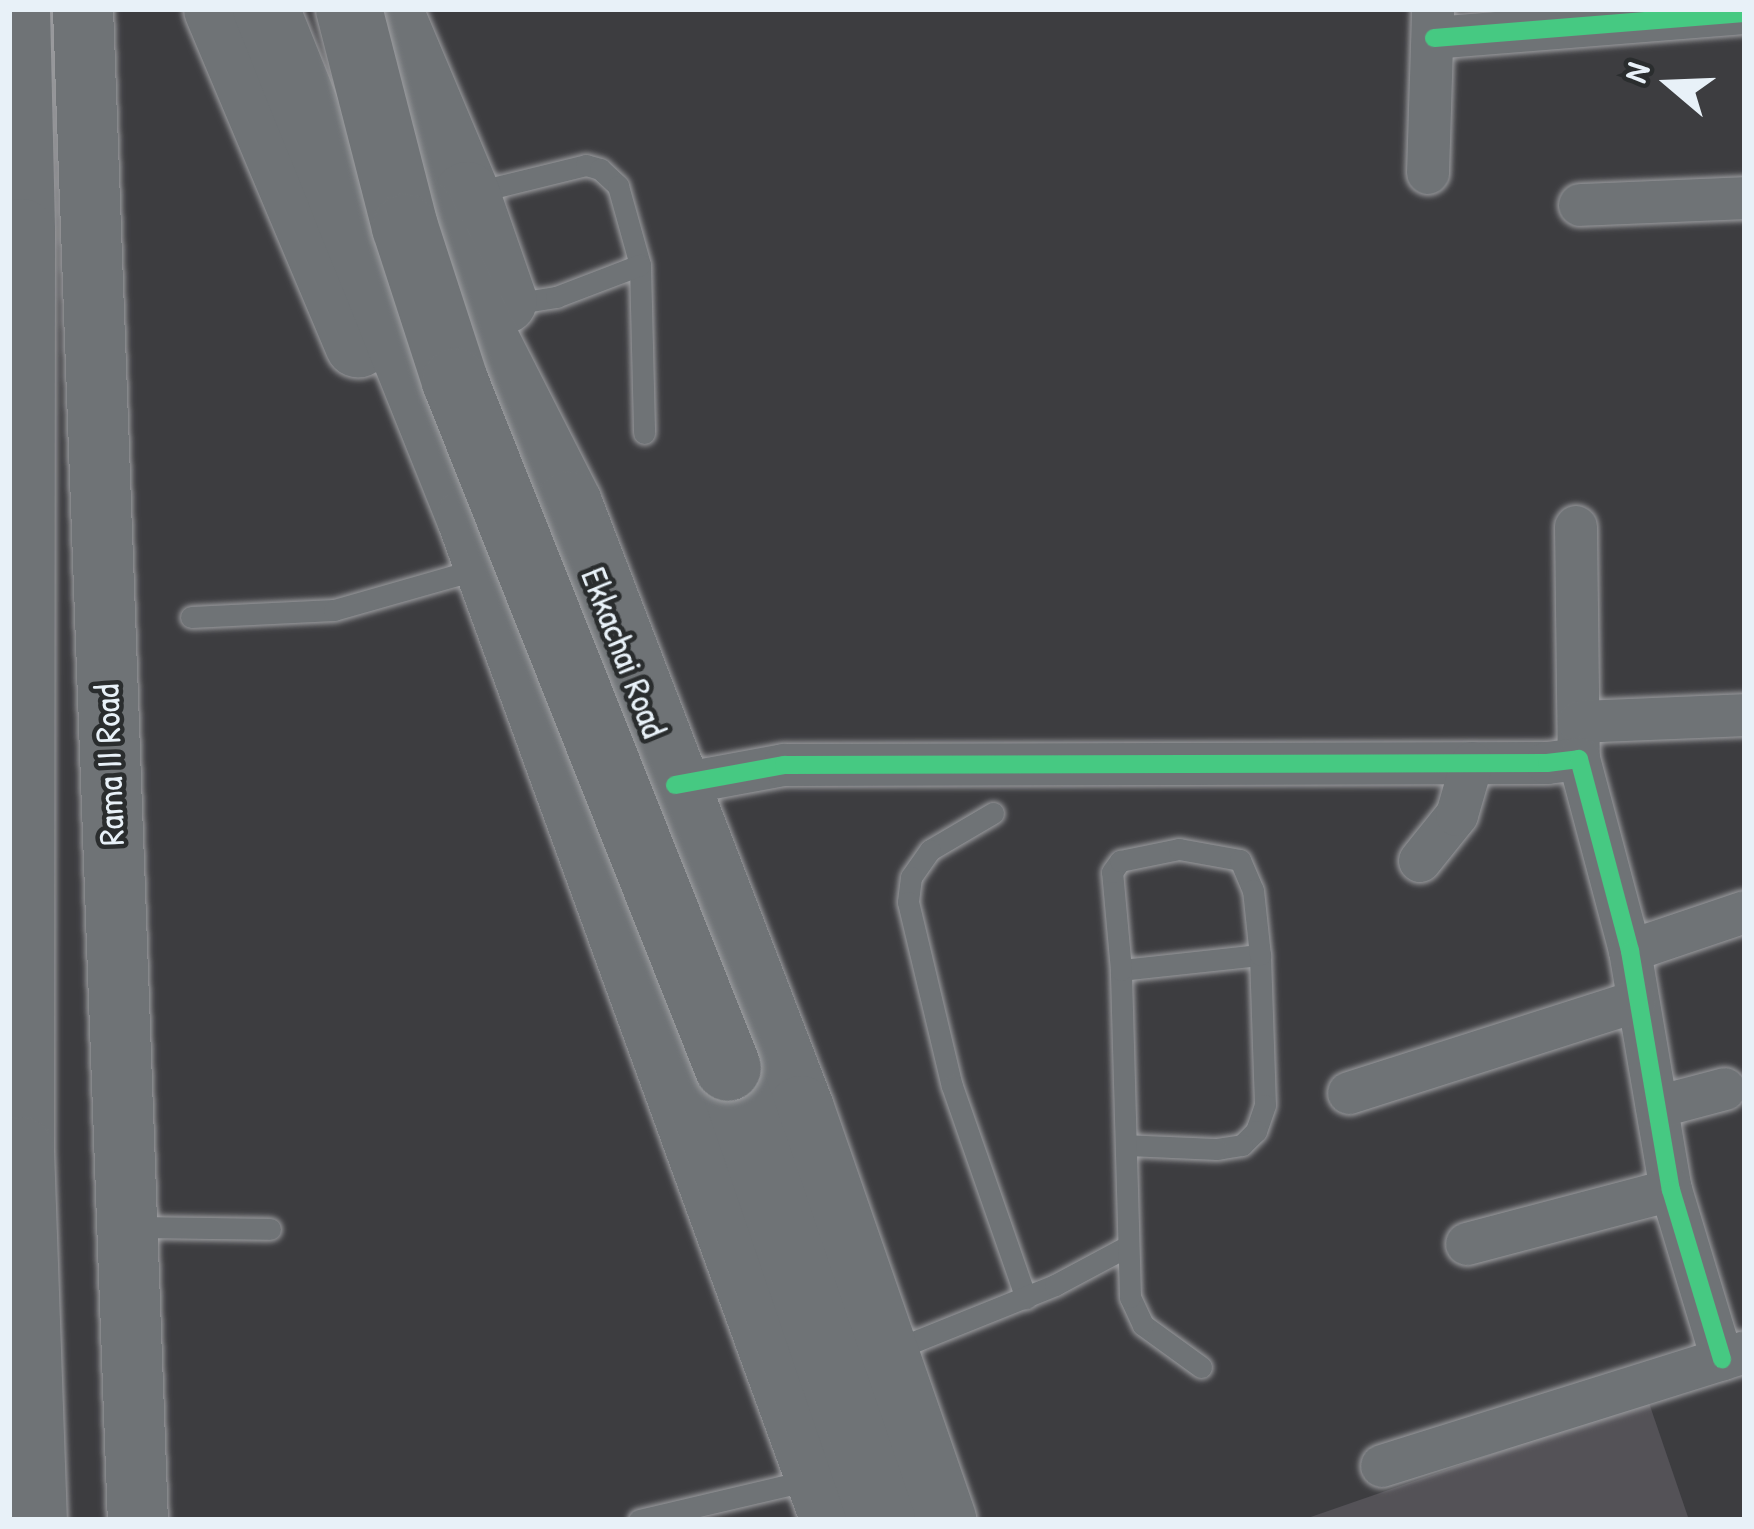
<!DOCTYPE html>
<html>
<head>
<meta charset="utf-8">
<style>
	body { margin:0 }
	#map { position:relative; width:1754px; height:1529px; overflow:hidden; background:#3d3d40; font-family:"Patrick Hand",sans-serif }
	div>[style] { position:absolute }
	.building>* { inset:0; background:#545257 }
	.roads { filter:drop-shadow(0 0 3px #9e9fa2) drop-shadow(0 0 3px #9e9fa2) }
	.service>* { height:21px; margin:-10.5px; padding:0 10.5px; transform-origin:10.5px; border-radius:10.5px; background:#6f7376 }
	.minor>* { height:42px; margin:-21px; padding:0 21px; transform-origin:21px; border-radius:21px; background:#6f7376 }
	.secondary>* { height:60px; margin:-30px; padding:0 30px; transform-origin:30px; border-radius:30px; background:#6f7376 }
	.primary>* { height:66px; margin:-33px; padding:0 33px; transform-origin:33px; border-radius:33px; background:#6f7376 }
	.trunk>* { height:66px; margin:-33px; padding:0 33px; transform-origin:33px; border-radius:33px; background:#6f7376 }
	.bridges { filter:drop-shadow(0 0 3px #9e9fa2) drop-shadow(0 0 3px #9e9fa2) }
	.primary-bridge>* { height:66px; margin:-33px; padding:0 33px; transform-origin:33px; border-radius:33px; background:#6f7376 }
	.cycleway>* { height:18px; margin:-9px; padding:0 9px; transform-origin:9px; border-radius:9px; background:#46c982 }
	span { translate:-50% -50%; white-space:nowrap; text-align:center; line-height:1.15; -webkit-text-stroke:9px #2a2d2e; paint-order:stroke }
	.street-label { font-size:36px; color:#e8f1f8 }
	.frame { position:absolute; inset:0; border:12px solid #e8f1f8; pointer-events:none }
	.north { position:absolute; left:1610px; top:24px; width:120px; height:120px; -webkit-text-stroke:9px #2a2d2e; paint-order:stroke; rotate:289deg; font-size:33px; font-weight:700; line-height:48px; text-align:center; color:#e8f1f8 }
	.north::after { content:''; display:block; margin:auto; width:42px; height:54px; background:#e8f1f8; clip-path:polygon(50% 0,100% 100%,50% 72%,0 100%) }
</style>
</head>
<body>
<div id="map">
	<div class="building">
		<i style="clip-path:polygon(1648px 1400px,1689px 1520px,1306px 1520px,1305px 1519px)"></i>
	</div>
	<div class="roads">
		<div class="service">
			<i style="left:472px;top:193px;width:117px;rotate:-13.8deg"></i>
			<i style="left:586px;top:165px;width:15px;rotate:16deg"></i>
			<i style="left:600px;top:169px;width:25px;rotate:43deg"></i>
			<i style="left:618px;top:186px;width:82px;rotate:74.4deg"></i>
			<i style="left:640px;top:265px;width:168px;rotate:88.6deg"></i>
			<i style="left:512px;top:304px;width:45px;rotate:-9deg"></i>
			<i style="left:556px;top:297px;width:90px;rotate:-20.9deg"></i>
			<i style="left:191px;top:617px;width:143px;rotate:-2.8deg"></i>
			<i style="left:334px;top:610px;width:131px;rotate:-15.9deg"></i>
			<i style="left:993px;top:813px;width:73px;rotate:149.6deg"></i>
			<i style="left:930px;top:850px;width:33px;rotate:125deg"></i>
			<i style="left:911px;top:877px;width:25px;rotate:97deg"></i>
			<i style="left:908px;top:902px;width:189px;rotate:76.6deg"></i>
			<i style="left:952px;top:1086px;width:225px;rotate:70.8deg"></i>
			<i style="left:1121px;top:970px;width:140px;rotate:-6.2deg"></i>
			<i style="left:1260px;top:955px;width:150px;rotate:88.1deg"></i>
			<i style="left:1265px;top:1105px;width:28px;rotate:109deg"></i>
			<i style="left:1256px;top:1131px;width:20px;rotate:135deg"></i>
			<i style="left:1242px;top:1145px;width:25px;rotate:171deg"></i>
			<i style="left:1217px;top:1149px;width:90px;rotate:-177.5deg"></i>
			<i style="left:133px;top:1227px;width:137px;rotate:0.8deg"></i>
			<i style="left:891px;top:1351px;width:177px;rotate:-21.9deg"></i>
			<i style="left:1055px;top:1285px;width:78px;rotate:-28.2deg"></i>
			<i style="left:1201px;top:1367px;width:72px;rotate:-144.1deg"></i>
			<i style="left:1143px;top:1325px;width:31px;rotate:-115deg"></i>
			<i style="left:1130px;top:1297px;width:327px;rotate:-91.6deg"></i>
			<i style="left:1121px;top:970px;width:98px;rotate:-95.2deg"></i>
			<i style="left:1112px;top:872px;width:14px;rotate:-54deg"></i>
			<i style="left:1120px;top:861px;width:60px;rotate:-11.5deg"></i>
			<i style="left:1179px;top:849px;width:62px;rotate:10.2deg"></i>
			<i style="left:1240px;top:860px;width:33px;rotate:67deg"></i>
			<i style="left:1253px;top:890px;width:65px;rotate:83.9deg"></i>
			<i style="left:639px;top:1520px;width:180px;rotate:-13.2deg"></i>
		</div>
		<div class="minor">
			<i style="left:1434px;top:38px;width:312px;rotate:-4.6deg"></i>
			<i style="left:1428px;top:173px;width:161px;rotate:-88.2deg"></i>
			<i style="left:1580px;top:205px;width:165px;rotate:-2.4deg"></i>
			<i style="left:1576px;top:527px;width:232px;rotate:89.3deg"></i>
			<i style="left:1579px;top:722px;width:166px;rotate:-2.4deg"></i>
			<i style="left:675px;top:785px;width:111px;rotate:-10.4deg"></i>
			<i style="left:784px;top:765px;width:763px;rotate:-0.15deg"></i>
			<i style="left:1547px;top:763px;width:32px;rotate:-7deg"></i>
			<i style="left:1579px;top:759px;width:199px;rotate:75.1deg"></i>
			<i style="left:1630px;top:951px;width:242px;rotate:80.3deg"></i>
			<i style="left:1671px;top:1190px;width:177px;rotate:73.2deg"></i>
			<i style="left:1420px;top:861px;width:59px;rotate:-51.2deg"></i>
			<i style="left:1457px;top:815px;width:54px;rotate:-73.9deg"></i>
			<i style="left:1630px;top:951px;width:121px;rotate:-18.7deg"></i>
			<i style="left:1349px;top:1093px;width:300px;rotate:-17.7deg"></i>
			<i style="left:1657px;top:1107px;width:70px;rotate:-14.8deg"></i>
			<i style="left:1467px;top:1244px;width:211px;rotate:-14.8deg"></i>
			<i style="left:1382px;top:1466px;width:380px;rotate:-17.4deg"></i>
		</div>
		<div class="secondary">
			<i style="left:83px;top:9px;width:1512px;rotate:87.92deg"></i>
		</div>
		<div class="primary">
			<i style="left:217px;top:9px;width:364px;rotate:67.2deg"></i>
			<i style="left:266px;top:9px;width:548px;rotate:68.16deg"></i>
			<i style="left:470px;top:518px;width:1066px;rotate:70.04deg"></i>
			<i style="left:389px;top:9px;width:202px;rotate:67.2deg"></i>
			<i style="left:467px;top:195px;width:112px;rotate:70.8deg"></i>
			<i style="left:420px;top:210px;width:330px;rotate:63.1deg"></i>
			<i style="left:569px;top:504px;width:648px;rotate:69.02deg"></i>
			<i style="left:801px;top:1109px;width:435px;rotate:70.9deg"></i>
			<i style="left:728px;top:1068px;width:478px;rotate:71.2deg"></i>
		</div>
		<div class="trunk">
			<i style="left:17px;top:9px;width:223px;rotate:88.7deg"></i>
			<i style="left:22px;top:232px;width:918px;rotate:90.06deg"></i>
			<i style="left:21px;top:1150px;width:370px;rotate:88deg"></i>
		</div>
	</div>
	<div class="bridges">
		<div class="primary-bridge">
			<i style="left:349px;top:9px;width:225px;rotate:75.6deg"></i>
			<i style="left:405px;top:227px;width:162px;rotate:72deg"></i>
			<i style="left:455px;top:381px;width:739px;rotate:68.33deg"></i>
		</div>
	</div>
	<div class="cycleway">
		<i style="left:1434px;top:38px;width:312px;rotate:-4.6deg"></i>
		<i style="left:675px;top:785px;width:111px;rotate:-10.4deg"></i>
		<i style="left:784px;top:765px;width:763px;rotate:-0.15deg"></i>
		<i style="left:1547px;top:763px;width:32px;rotate:-7deg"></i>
		<i style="left:1579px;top:759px;width:199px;rotate:75.1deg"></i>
		<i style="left:1630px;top:951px;width:242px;rotate:80.3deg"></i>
		<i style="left:1671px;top:1190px;width:177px;rotate:73.2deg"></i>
	</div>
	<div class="street-label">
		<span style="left:625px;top:652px;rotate:69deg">Ekkachai Road</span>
		<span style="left:108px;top:765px;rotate:-92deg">Rama II Road</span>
	</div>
	<div class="frame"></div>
	<div class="north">N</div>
</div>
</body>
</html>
